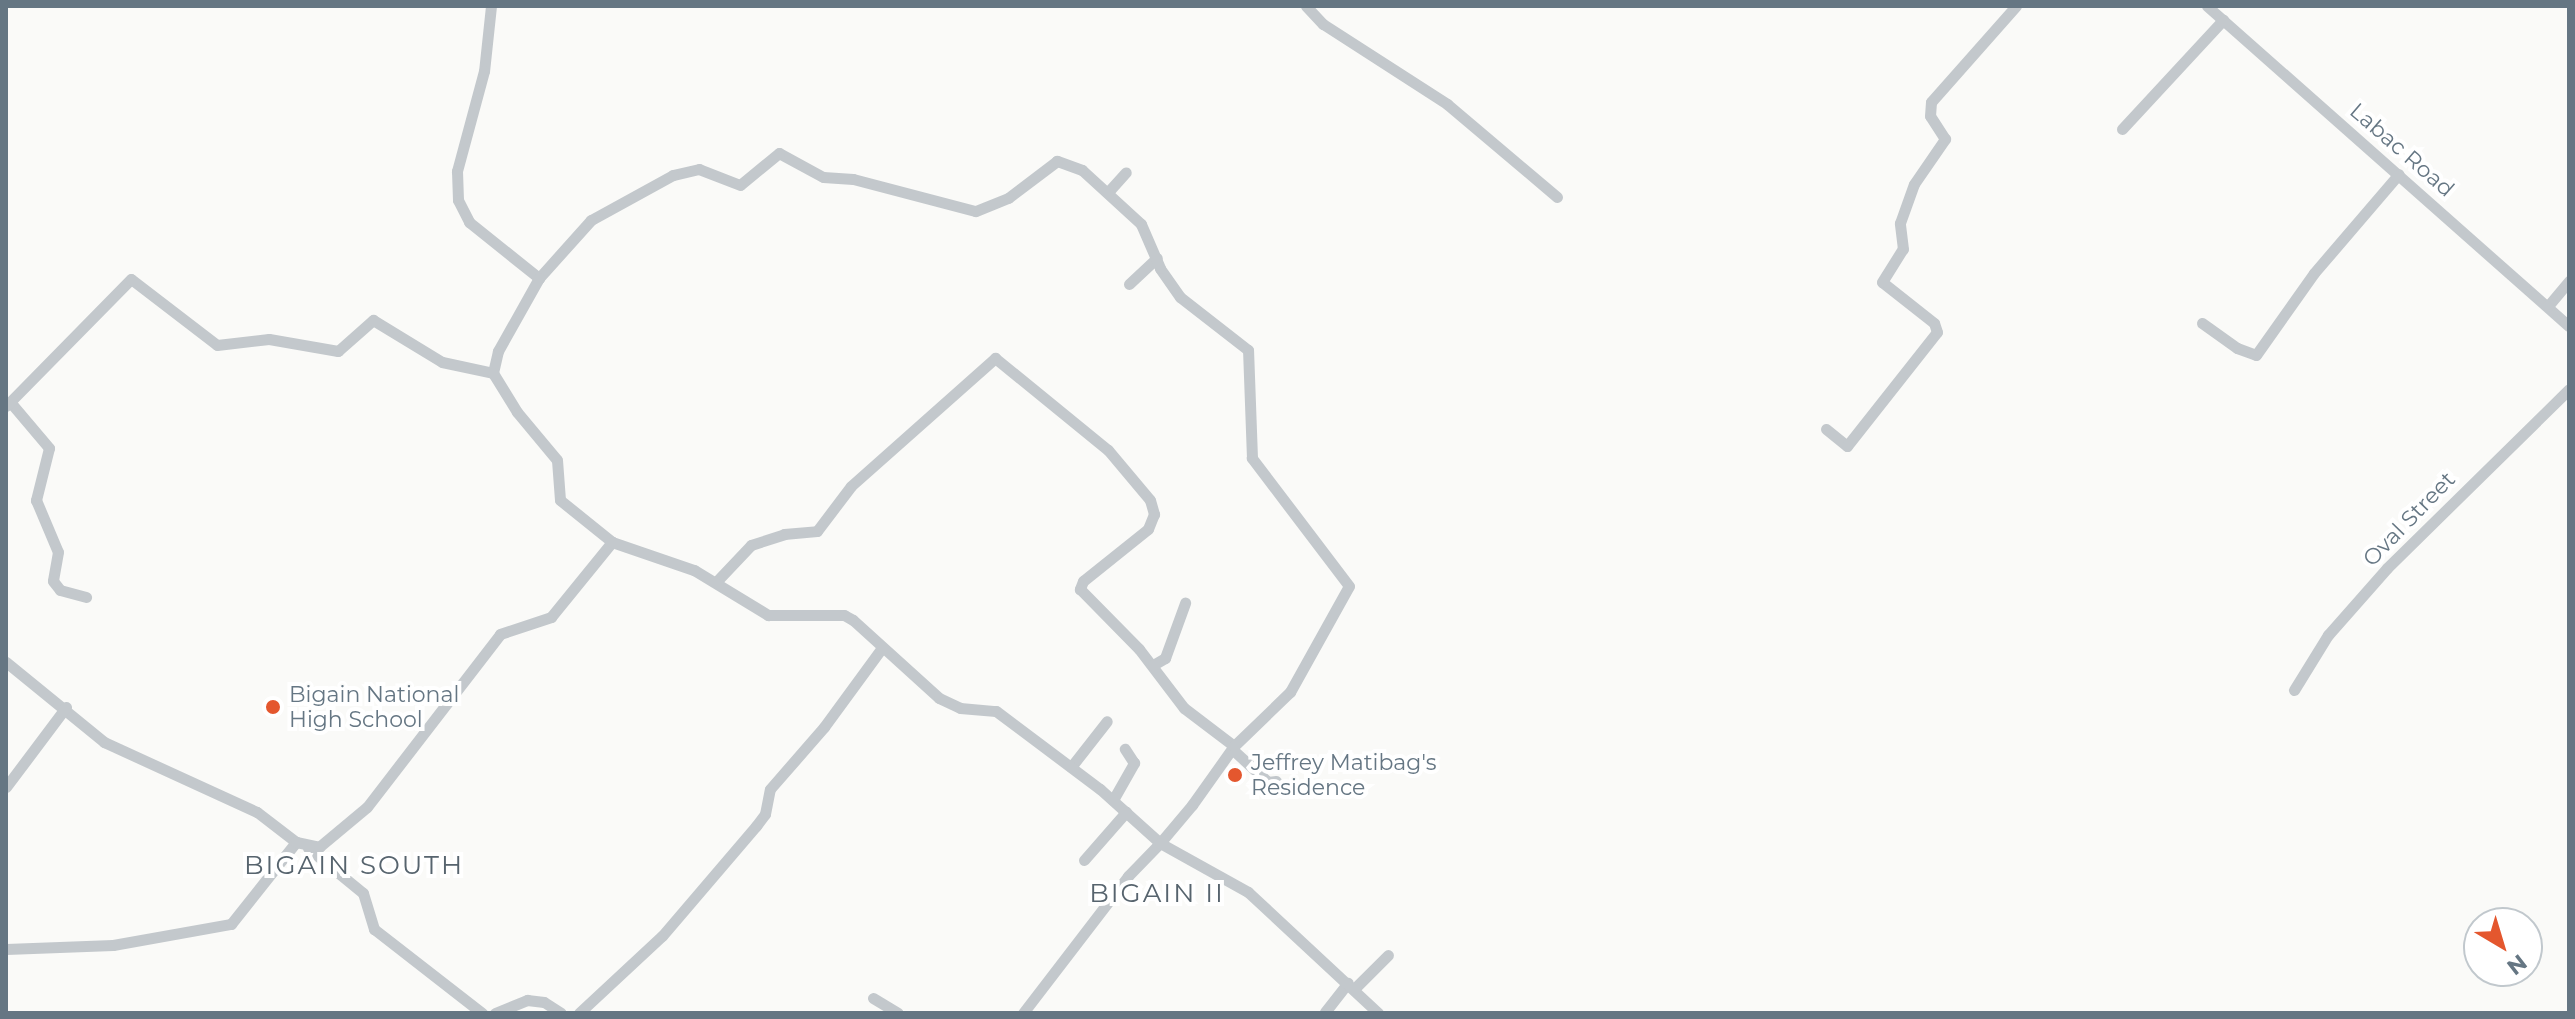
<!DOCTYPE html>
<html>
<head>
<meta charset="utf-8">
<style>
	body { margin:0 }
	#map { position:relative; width:2575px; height:1019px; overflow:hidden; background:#fafaf8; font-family:Montserrat,sans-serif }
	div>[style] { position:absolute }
	.minor>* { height:11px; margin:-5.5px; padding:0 5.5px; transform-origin:5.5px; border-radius:5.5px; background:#c3c8cc }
	.dots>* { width:22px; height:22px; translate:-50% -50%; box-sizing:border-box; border:4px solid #fff; border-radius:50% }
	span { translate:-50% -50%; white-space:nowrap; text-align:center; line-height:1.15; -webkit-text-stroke:8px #fff; paint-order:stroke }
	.street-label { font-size:22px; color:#657683 }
	.poi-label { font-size:22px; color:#657683 }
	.left { translate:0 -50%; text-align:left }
	.quarter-label { font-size:26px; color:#57646e; letter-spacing:2px }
	.frame { position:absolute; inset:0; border:8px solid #657683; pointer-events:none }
	.north { position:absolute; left:2463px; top:907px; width:80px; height:80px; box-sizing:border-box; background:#fff; border:2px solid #c1c8cd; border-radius:50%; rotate:142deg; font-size:22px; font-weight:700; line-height:32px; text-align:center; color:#657683 }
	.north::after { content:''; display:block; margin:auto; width:28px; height:36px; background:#e4572e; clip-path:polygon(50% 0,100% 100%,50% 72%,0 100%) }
</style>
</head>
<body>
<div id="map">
	<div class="minor">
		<i style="left:491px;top:6px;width:65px;rotate:96.1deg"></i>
		<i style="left:484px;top:71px;width:104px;rotate:105.1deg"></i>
		<i style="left:457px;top:171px;width:29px;rotate:88deg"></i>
		<i style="left:458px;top:200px;width:25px;rotate:63deg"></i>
		<i style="left:469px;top:222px;width:90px;rotate:38.7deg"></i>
		<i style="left:1306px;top:6px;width:25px;rotate:47deg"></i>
		<i style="left:1323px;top:24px;width:148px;rotate:32.8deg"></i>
		<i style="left:1447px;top:104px;width:144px;rotate:40.2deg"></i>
		<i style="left:2207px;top:6px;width:483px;rotate:41.5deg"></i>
		<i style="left:2122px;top:129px;width:149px;rotate:-47.2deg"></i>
		<i style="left:1109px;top:191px;width:25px;rotate:-48deg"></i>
		<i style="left:1129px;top:284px;width:38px;rotate:-43deg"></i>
		<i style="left:2548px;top:306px;width:33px;rotate:-50deg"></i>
		<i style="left:2202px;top:323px;width:43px;rotate:35.5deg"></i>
		<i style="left:2237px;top:348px;width:20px;rotate:20deg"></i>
		<i style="left:2256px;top:355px;width:100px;rotate:-54.7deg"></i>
		<i style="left:2314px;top:273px;width:130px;rotate:-49.4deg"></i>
		<i style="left:11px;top:403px;width:59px;rotate:49.8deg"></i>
		<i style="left:49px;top:448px;width:54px;rotate:104deg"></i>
		<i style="left:36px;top:500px;width:56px;rotate:67.1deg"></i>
		<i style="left:58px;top:552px;width:29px;rotate:100deg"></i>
		<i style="left:53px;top:581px;width:11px;rotate:52deg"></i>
		<i style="left:60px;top:590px;width:27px;rotate:15deg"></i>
		<i style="left:6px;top:406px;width:178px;rotate:-45.5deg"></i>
		<i style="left:131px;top:279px;width:108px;rotate:37.5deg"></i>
		<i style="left:217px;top:345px;width:52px;rotate:-6.6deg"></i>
		<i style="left:269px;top:339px;width:70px;rotate:9.9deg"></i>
		<i style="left:338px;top:351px;width:47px;rotate:-41.5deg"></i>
		<i style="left:373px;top:320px;width:81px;rotate:31.3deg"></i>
		<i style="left:442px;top:362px;width:52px;rotate:12.2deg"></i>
		<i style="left:1826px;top:429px;width:27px;rotate:39deg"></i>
		<i style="left:1847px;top:446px;width:145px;rotate:-51.7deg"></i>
		<i style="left:1937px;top:332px;width:9px;rotate:-108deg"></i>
		<i style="left:1934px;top:323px;width:66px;rotate:-141.7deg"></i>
		<i style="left:1882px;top:282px;width:39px;rotate:-58deg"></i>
		<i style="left:1903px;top:249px;width:26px;rotate:-97deg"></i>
		<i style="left:1900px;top:223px;width:41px;rotate:-70.3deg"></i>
		<i style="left:1914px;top:184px;width:55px;rotate:-55.4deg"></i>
		<i style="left:1945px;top:139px;width:27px;rotate:-123deg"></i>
		<i style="left:1930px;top:116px;width:14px;rotate:-86deg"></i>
		<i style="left:1931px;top:102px;width:128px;rotate:-48.5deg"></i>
		<i style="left:716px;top:582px;width:51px;rotate:-46.6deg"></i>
		<i style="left:751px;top:545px;width:35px;rotate:-18deg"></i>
		<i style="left:784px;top:534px;width:33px;rotate:-5deg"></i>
		<i style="left:817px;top:531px;width:56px;rotate:-52.9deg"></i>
		<i style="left:851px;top:486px;width:193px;rotate:-41.6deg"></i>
		<i style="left:995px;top:358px;width:146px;rotate:39.2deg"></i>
		<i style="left:1108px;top:450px;width:65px;rotate:50deg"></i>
		<i style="left:1150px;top:500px;width:15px;rotate:74deg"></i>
		<i style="left:1154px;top:514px;width:16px;rotate:112deg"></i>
		<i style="left:1148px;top:529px;width:83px;rotate:141.3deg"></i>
		<i style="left:1083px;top:581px;width:9px;rotate:111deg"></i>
		<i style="left:1080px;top:589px;width:84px;rotate:45.5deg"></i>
		<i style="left:1139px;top:649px;width:74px;rotate:52.7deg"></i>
		<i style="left:1184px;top:708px;width:63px;rotate:37.2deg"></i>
		<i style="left:6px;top:662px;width:127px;rotate:39.2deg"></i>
		<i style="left:104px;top:742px;width:168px;rotate:24.6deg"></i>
		<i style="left:257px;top:812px;width:49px;rotate:37.6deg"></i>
		<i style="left:1153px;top:665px;width:14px;rotate:-30deg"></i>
		<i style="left:1165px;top:658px;width:59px;rotate:-70deg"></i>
		<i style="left:2294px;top:690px;width:65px;rotate:-58.3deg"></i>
		<i style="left:2328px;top:635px;width:89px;rotate:-48.6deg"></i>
		<i style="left:2387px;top:568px;width:255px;rotate:-44.5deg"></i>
		<i style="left:1232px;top:749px;width:49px;rotate:42.5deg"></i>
		<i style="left:1268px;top:782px;width:8px;rotate:-7deg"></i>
		<i style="left:1071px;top:767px;width:58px;rotate:-52deg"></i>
		<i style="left:6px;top:787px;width:100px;rotate:-53.1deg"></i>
		<i style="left:1113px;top:800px;width:43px;rotate:-60.4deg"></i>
		<i style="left:1134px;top:763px;width:17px;rotate:-123deg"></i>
		<i style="left:308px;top:848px;width:71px;rotate:39.3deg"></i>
		<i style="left:363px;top:893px;width:38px;rotate:73deg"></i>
		<i style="left:374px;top:929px;width:137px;rotate:37.9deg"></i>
		<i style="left:1084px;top:860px;width:64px;rotate:-48.8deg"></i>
		<i style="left:6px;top:949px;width:107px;rotate:-2.1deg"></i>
		<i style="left:113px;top:945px;width:120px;rotate:-10.1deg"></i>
		<i style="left:231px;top:924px;width:105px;rotate:-51.6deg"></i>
		<i style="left:296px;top:842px;width:24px;rotate:12deg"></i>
		<i style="left:319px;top:847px;width:62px;rotate:-39.8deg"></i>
		<i style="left:367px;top:807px;width:218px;rotate:-52.4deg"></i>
		<i style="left:500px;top:634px;width:54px;rotate:-18.4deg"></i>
		<i style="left:551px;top:617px;width:97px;rotate:-50.9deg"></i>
		<i style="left:1354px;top:989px;width:48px;rotate:-45deg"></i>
		<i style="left:873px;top:998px;width:29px;rotate:31deg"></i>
		<i style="left:1325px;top:1012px;width:37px;rotate:-52deg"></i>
		<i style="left:495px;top:1013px;width:35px;rotate:-22deg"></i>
		<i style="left:527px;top:1000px;width:17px;rotate:7deg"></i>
		<i style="left:544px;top:1002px;width:20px;rotate:33deg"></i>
		<i style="left:579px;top:1013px;width:113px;rotate:-42.9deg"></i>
		<i style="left:662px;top:936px;width:145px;rotate:-49.5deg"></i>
		<i style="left:756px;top:826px;width:15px;rotate:-53deg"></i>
		<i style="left:765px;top:814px;width:25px;rotate:-79deg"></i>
		<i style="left:770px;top:789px;width:82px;rotate:-48.9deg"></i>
		<i style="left:824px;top:727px;width:97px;rotate:-53.8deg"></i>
		<i style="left:1023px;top:1013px;width:173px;rotate:-52.5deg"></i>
		<i style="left:1128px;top:876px;width:46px;rotate:-45.9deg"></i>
		<i style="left:1160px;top:843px;width:50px;rotate:-49.9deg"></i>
		<i style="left:1192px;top:805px;width:72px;rotate:-54.6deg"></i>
		<i style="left:1234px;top:746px;width:78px;rotate:-44deg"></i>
		<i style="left:1290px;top:692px;width:121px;rotate:-60.9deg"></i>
		<i style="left:1349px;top:586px;width:161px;rotate:-127.2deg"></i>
		<i style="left:1252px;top:458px;width:108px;rotate:-92.1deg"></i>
		<i style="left:1248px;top:350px;width:86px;rotate:-142.1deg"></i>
		<i style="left:1180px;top:297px;width:35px;rotate:-125deg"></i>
		<i style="left:1160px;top:268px;width:48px;rotate:-113.4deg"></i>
		<i style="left:1141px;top:224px;width:80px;rotate:-137.5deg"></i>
		<i style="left:1082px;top:170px;width:27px;rotate:-160deg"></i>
		<i style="left:1057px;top:161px;width:61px;rotate:142.9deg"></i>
		<i style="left:1008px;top:198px;width:35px;rotate:158deg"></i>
		<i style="left:975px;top:211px;width:126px;rotate:-165.3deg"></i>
		<i style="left:853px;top:179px;width:30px;rotate:-176deg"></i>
		<i style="left:823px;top:177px;width:50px;rotate:-151.4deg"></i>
		<i style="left:779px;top:153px;width:50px;rotate:140.6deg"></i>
		<i style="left:740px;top:185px;width:44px;rotate:-158.7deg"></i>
		<i style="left:699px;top:169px;width:27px;rotate:167deg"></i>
		<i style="left:673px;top:175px;width:94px;rotate:151.2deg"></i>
		<i style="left:591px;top:220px;width:78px;rotate:131.9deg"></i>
		<i style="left:539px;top:278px;width:84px;rotate:119.3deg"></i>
		<i style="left:498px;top:351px;width:23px;rotate:103deg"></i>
		<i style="left:493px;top:373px;width:46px;rotate:58.4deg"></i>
		<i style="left:517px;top:412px;width:62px;rotate:50.2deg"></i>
		<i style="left:557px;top:460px;width:40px;rotate:85.7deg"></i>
		<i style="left:560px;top:500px;width:67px;rotate:38.9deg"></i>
		<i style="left:612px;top:542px;width:87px;rotate:18.9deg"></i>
		<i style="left:694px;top:570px;width:87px;rotate:31.3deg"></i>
		<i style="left:768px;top:615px;width:76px"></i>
		<i style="left:844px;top:615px;width:10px;rotate:29deg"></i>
		<i style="left:853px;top:620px;width:116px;rotate:42.2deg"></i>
		<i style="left:939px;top:698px;width:23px;rotate:25deg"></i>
		<i style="left:960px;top:708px;width:36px;rotate:5deg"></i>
		<i style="left:996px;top:711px;width:130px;rotate:36.9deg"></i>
		<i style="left:1100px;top:789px;width:81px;rotate:42deg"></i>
		<i style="left:1160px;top:843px;width:101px;rotate:29.1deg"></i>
		<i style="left:1248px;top:892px;width:178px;rotate:42.9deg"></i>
	</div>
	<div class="dots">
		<i style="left:273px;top:707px;background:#e4572e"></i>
		<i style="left:1235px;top:775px;background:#e4572e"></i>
	</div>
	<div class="street-label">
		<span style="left:2402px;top:150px;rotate:41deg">Labac Road</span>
		<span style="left:2409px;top:519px;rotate:-46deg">Oval Street</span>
	</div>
	<div class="poi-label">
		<span class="left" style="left:289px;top:707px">Bigain National<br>High School</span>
		<span class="left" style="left:1251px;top:775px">Jeffrey Matibag's<br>Residence</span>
	</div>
	<div class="quarter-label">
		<span style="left:354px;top:866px">BIGAIN SOUTH</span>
		<span style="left:1157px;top:894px">BIGAIN II</span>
	</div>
	<div class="frame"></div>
	<div class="north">N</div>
</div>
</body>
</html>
